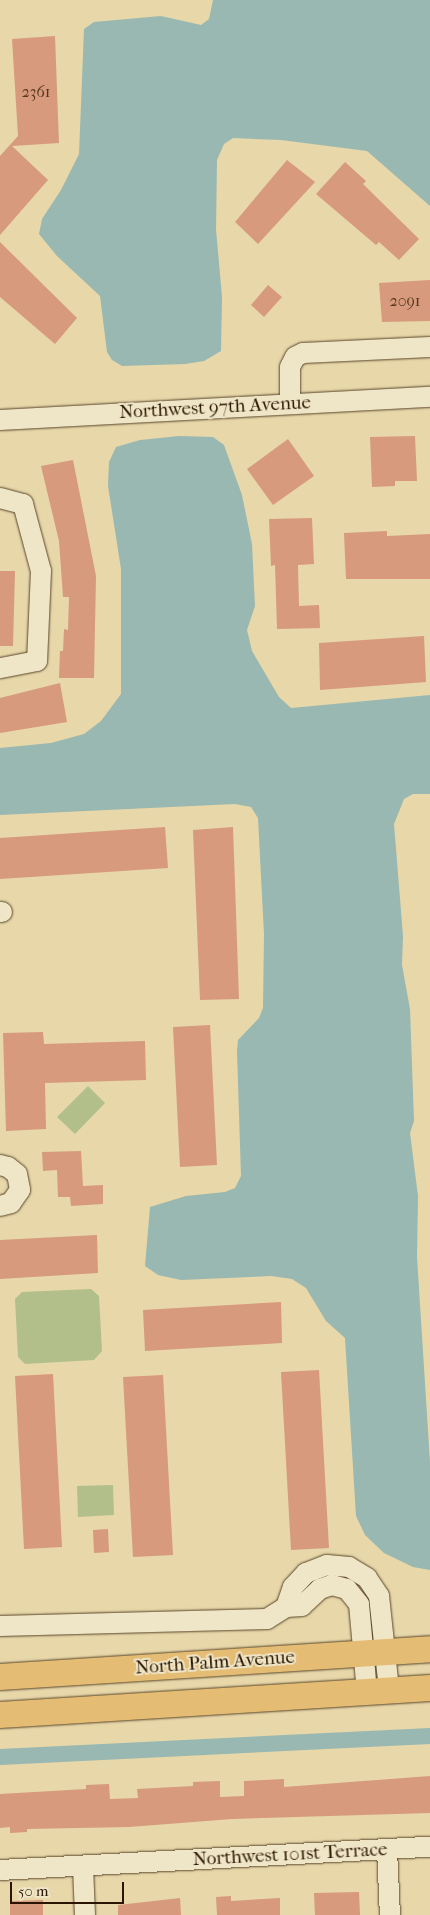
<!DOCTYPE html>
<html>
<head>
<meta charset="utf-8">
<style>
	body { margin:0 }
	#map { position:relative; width:430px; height:1915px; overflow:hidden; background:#e7d7a9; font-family:"IM FELL French Canon",serif }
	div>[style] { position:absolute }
	.green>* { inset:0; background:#b2bf8b }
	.water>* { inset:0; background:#98b8b1 }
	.canal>* { height:16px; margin:-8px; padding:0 8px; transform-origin:8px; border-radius:8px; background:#98b8b1 }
	.building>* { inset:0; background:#d79a7d }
	.roads { filter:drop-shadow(0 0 1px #59462a) drop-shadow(0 0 1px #59462a) }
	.minor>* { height:20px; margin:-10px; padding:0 10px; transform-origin:10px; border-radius:10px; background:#efe5c7 }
	.major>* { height:26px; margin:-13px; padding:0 13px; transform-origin:13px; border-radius:13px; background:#e4bc74 }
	span { translate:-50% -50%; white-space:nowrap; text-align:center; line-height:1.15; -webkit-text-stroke:4px #efe5c7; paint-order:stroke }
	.number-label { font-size:16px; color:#55371f }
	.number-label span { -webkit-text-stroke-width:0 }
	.street-label { font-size:19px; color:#2a1600 }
	.scale { position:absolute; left:10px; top:1882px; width:114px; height:22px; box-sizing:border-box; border:2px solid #2a1600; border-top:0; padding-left:6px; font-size:15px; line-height:18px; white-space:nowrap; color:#2a1600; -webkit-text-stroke:4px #efe5c7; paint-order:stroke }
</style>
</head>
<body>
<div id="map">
	<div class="green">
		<i style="clip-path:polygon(88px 1086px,105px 1103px,75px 1134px,57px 1117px)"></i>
		<i style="clip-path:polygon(91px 1289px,99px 1296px,102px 1351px,94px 1360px,25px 1364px,18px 1357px,15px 1299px,22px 1292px)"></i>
		<i style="clip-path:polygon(113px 1485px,114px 1515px,78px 1517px,77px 1486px)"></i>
	</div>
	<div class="water">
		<i style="clip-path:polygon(213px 0,430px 0,430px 206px,367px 151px,281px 140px,233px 138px,224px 144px,217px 160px,216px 229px,222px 297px,221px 351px,204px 361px,185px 364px,122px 366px,112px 360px,107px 352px,100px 296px,57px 256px,39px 234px,42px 219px,61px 190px,79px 154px,84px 29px,94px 22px,161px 16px,201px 25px,209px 19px)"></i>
		<i style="clip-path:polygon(179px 436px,213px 437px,224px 445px,242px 495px,252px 544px,255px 606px,247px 630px,252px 651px,279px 697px,291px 708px,430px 695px,430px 794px,413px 794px,404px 799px,394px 824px,403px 936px,402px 965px,410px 1009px,414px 1121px,410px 1133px,418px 1196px,417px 1257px,430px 1462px,430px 1570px,413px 1567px,384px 1553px,365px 1535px,356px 1516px,345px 1338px,326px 1321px,306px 1288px,292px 1279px,271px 1276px,181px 1280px,158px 1275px,145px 1266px,150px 1207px,186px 1196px,225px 1192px,235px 1188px,241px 1176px,237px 1051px,238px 1040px,259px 1018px,263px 1008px,264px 934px,258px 818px,251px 807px,235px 804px,0 815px,0 748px,51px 743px,84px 734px,101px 721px,121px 694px,121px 569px,108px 486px,109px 462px,116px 447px,140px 440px)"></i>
	</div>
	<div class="canal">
		<i style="left:0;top:1757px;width:431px;rotate:-2.8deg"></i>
	</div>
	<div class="building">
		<i style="clip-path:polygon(55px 36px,59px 143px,12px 146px,48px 180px,0 235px,0 156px,18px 136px,12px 39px)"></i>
		<i style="clip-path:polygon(287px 160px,315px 182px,258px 244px,235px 222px)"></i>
		<i style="clip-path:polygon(345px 162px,366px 181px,363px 184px,419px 239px,399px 260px,379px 242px,376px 245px,316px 194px)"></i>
		<i style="clip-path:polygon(0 242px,77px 318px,55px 344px,0 297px)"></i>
		<i style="clip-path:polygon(430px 280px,430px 321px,382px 322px,379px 283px)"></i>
		<i style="clip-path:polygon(268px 285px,282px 297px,264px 317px,251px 305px)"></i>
		<i style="clip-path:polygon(415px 436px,417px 481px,395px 481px,395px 486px,372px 487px,370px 437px)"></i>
		<i style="clip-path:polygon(288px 439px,314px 476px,273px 505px,247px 469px)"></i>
		<i style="clip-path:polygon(73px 460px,96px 576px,94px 678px,59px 678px,60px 651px,63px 651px,64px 629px,68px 630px,69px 597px,63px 597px,59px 541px,41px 466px)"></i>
		<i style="clip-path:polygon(312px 518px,314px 564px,298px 565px,299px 606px,319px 605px,320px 628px,277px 629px,275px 565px,271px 566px,269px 519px)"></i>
		<i style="clip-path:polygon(387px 531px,387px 536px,430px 534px,430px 579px,346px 579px,344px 533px)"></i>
		<i style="clip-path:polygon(0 571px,15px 571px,13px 646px,0 646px)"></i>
		<i style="clip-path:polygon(424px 636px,426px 682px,320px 690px,319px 643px)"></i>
		<i style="clip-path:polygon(60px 683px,67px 722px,0 733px,0 698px)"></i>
		<i style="clip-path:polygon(165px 827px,168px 868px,0 879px,0 838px)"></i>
		<i style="clip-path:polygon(233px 827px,239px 999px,200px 1000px,193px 830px)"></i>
		<i style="clip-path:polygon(210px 1025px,217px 1165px,180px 1167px,173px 1027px)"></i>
		<i style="clip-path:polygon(43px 1032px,44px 1044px,145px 1041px,146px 1080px,45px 1083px,46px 1129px,6px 1131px,3px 1033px)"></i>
		<i style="clip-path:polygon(81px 1151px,83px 1186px,103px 1185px,103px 1204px,71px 1206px,70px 1197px,58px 1197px,57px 1170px,43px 1171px,42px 1152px)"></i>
		<i style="clip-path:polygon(97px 1235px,98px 1273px,0 1279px,0 1240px)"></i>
		<i style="clip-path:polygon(281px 1302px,282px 1343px,145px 1351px,143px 1310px)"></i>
		<i style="clip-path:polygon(319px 1370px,329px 1548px,291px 1550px,281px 1372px)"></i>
		<i style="clip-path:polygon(53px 1374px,62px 1547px,24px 1549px,15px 1376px)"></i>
		<i style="clip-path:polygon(163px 1375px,173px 1555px,133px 1557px,123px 1377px)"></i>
		<i style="clip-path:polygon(108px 1529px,109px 1552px,94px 1553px,93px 1530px)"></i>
		<i style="clip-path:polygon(430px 1776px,430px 1813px,232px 1819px,129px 1827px,27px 1829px,27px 1832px,10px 1833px,10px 1827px,0 1828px,0 1794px,86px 1789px,86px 1785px,109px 1784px,110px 1799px,138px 1798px,137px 1789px,193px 1786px,193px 1782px,220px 1781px,220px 1797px,244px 1796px,244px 1781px,284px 1779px,284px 1787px)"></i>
		<i style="clip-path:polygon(359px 1892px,360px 1915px,315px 1915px,314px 1893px)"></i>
		<i style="clip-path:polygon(231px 1896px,231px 1901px,280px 1898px,280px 1915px,217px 1915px,216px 1897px)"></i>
		<i style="clip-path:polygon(180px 1898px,181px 1915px,118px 1915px,118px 1905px)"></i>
		<i style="clip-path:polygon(43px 1900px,43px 1915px,10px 1915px,10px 1901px)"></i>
	</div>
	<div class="roads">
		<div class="minor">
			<i style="left:290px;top:403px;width:36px;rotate:-90deg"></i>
			<i style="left:290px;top:367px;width:11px;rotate:-63deg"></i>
			<i style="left:295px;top:357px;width:9px;rotate:-27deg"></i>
			<i style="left:303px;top:353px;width:127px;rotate:-2.7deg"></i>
			<i style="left:0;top:420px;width:431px;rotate:-3.1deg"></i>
			<i style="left:0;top:498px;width:24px;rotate:15deg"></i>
			<i style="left:23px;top:504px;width:69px;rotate:75deg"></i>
			<i style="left:41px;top:571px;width:90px;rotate:92.5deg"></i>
			<i style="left:37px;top:661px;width:38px;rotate:169deg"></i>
			<i style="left:0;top:912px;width:2px"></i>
			<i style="left:0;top:1165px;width:8px;rotate:14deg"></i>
			<i style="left:8px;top:1167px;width:11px;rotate:38deg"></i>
			<i style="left:17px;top:1174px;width:16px;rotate:79deg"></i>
			<i style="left:20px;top:1190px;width:16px;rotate:125deg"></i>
			<i style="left:11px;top:1203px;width:11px;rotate:165deg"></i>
			<i style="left:0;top:1626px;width:267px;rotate:-1.5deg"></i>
			<i style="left:267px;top:1619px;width:22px;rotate:-32deg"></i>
			<i style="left:367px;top:1692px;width:88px;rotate:-95.2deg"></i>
			<i style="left:359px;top:1604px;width:19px;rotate:-129deg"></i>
			<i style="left:347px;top:1589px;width:16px;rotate:-165deg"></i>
			<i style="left:332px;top:1585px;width:13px;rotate:162deg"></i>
			<i style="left:320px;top:1589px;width:25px;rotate:137deg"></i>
			<i style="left:302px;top:1606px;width:16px;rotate:176deg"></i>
			<i style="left:286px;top:1607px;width:21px;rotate:-71deg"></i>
			<i style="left:293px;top:1587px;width:19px;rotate:-47deg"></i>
			<i style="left:306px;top:1573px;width:22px;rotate:-21deg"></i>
			<i style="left:327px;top:1565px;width:22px;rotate:5deg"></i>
			<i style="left:349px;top:1567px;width:21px;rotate:31deg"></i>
			<i style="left:367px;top:1578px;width:22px;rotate:56deg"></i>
			<i style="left:379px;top:1596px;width:95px;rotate:83.9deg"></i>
			<i style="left:387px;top:1850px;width:65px;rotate:87.4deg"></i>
			<i style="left:83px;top:1866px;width:49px;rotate:87.7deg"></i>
			<i style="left:0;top:1870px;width:431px;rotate:-3.1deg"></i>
		</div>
		<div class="major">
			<i style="left:0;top:1677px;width:431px;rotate:-3.7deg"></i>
			<i style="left:0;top:1715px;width:431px;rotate:-3.6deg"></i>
		</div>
	</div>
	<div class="number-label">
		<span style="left:36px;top:92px">2361</span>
		<span style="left:405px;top:301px">2091</span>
	</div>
	<div class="street-label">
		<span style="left:215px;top:408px;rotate:-3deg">Northwest 97th Avenue</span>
		<span style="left:215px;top:1663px;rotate:-4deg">North Palm Avenue</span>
		<span style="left:290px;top:1855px;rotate:-3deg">Northwest 101st Terrace</span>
	</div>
	<div class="scale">50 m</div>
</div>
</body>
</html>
